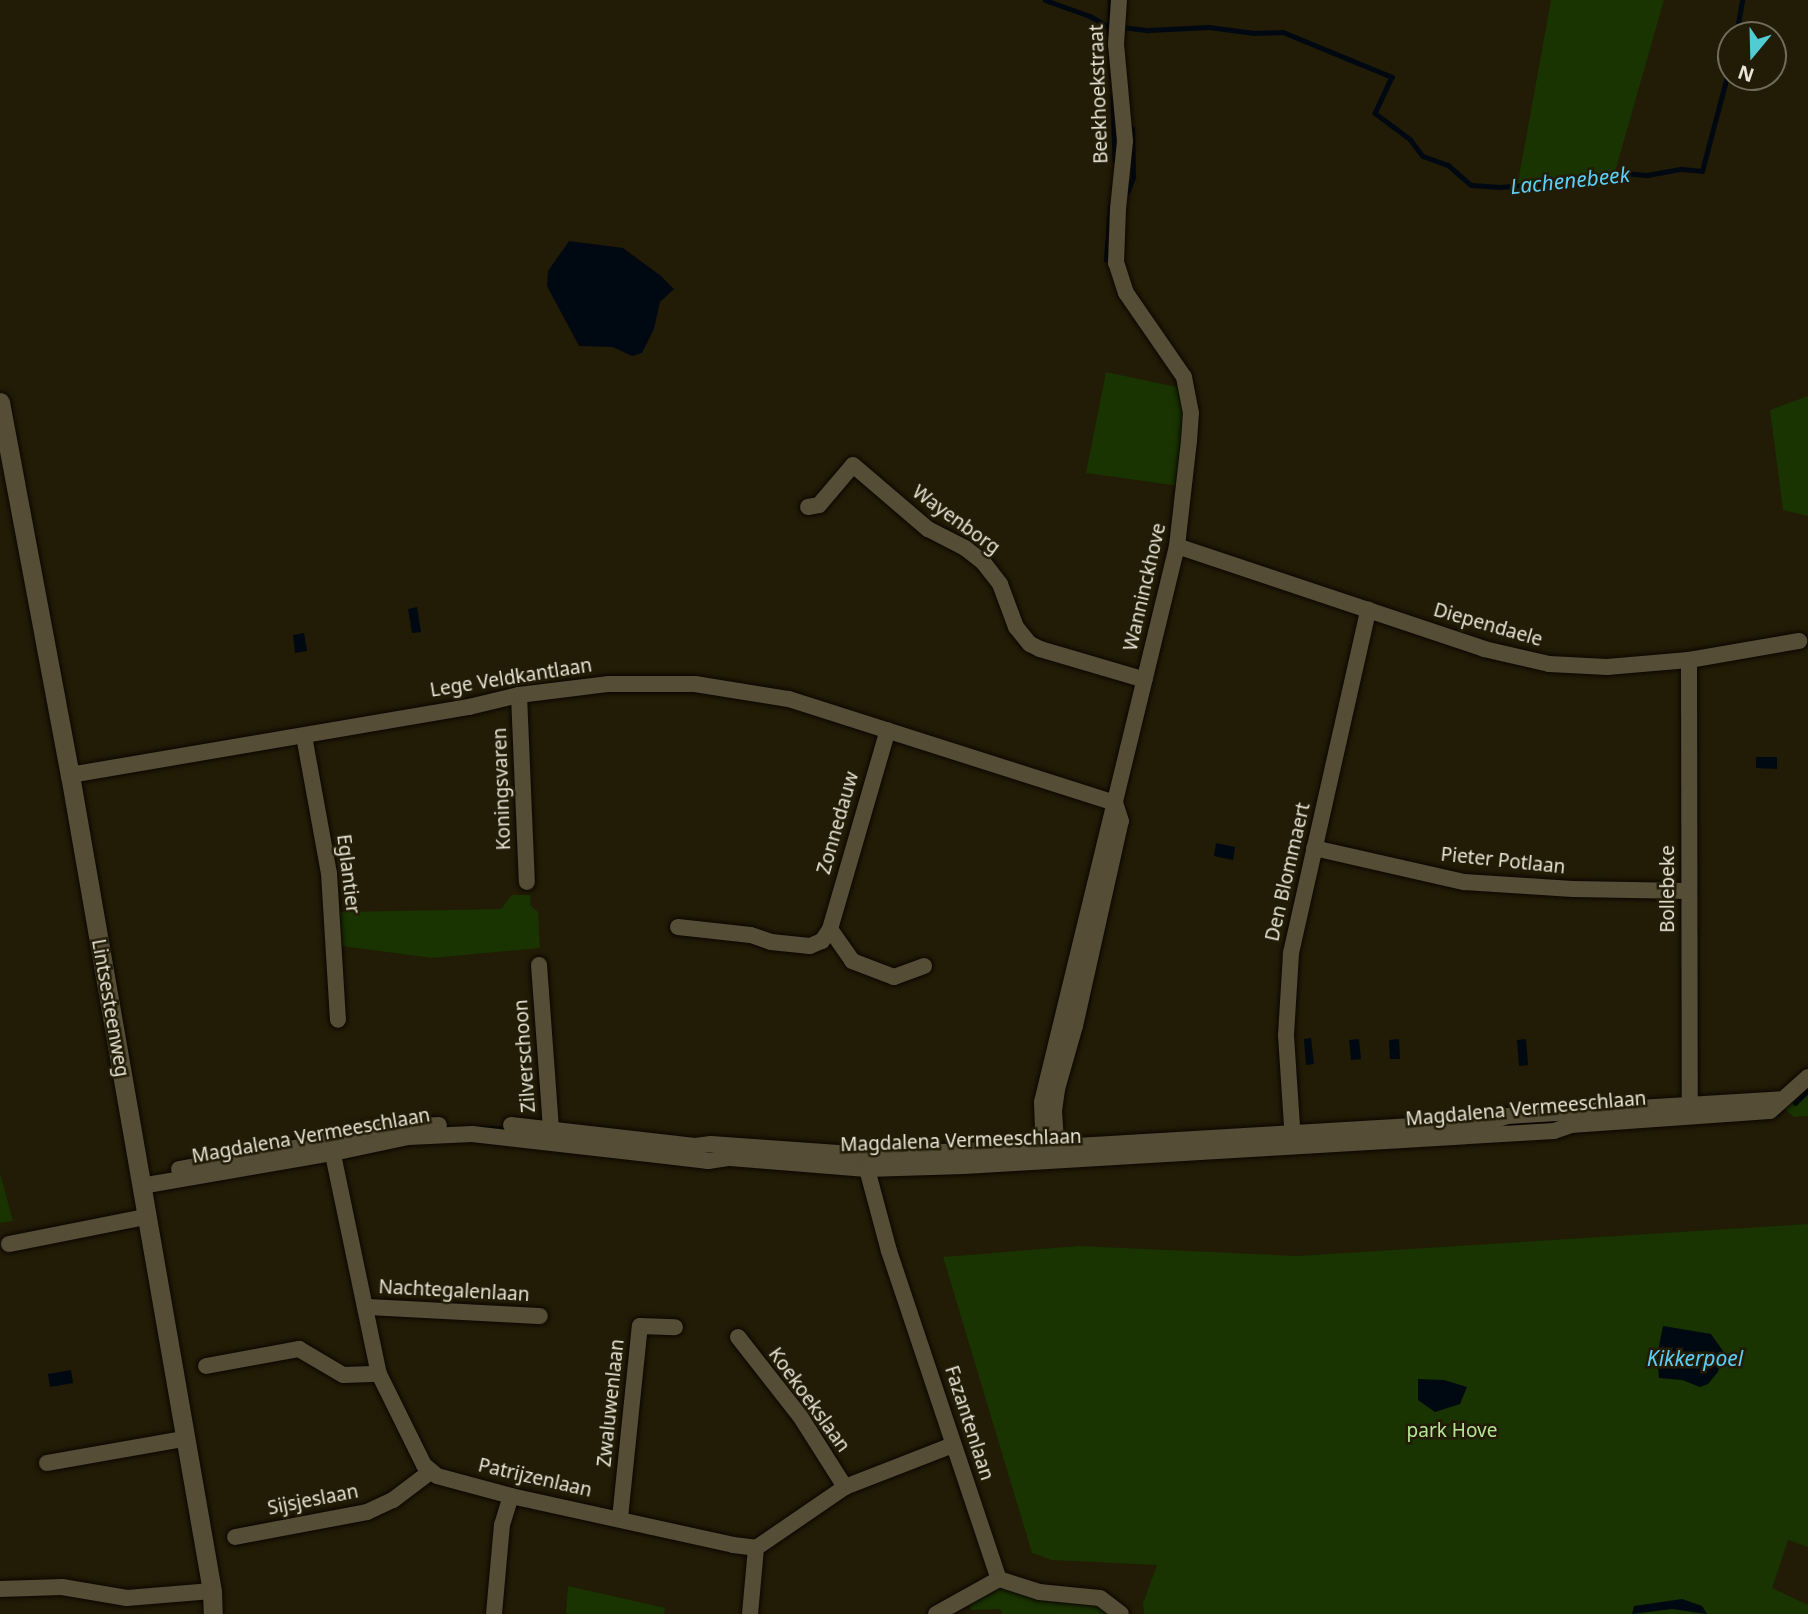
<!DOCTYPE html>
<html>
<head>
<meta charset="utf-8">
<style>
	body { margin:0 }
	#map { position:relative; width:1808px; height:1614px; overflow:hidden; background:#221b06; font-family:"Noto Sans",sans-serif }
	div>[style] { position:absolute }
	.green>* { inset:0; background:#193301 }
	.water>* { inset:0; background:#000912 }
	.stream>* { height:4.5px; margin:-2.25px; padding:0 2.25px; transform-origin:2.25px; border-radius:2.25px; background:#000912 }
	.roads { filter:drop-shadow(0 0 2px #0c0600) drop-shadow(0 0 2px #0c0600) }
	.minor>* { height:16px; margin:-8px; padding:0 8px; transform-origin:8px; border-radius:8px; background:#554d36 }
	.tertiary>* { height:19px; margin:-9.5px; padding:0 9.5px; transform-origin:9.5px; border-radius:9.5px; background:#554d36 }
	span { translate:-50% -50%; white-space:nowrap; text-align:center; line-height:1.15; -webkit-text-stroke:5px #221b06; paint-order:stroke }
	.street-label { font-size:19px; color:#e8e4d7 }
	.park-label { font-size:19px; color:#b5e695 }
	.water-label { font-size:21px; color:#5ccff8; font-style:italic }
	.north { position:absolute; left:1717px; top:21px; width:70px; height:70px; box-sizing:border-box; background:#221b06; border:2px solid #716b5a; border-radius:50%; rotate:199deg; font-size:19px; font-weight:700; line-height:28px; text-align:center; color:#e8e4d7 }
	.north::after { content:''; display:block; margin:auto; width:24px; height:32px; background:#51ccd3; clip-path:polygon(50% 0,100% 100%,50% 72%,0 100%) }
</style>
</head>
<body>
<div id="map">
	<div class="green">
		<i style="clip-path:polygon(1551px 0,1664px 0,1611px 186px,1516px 193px)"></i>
		<i style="clip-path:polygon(1106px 372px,1181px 388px,1184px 426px,1179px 486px,1086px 473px)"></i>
		<i style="clip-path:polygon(1808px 396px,1808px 516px,1783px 510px,1770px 410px)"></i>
		<i style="clip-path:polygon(512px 895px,530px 895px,530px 905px,538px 912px,540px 948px,432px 958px,342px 946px,340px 912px,501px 909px)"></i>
		<i style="clip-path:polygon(1808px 1084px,1808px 1116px,1794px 1117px,1782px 1107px)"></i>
		<i style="clip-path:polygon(0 1173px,13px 1221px,0 1223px)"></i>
		<i style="clip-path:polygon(1808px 1224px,1808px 1547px,1788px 1540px,1772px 1588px,1808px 1605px,1808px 1614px,1144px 1614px,1143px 1603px,1157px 1565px,1052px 1560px,1032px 1553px,943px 1257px,1079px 1246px,1297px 1256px)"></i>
		<i style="clip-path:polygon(568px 1586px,665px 1608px,664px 1614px,566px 1614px)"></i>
		<i style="clip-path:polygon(1002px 1587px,1041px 1600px,1102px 1607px,1109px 1614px,1003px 1614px,1000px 1609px,971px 1610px,969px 1604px)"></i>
	</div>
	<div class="water">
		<i style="clip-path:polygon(569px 241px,623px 248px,661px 276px,674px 289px,660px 302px,654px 329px,642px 353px,632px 356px,613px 347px,579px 346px,547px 286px,548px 271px)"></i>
		<i style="clip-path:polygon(417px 607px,421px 632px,412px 633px,408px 609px)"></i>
		<i style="clip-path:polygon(304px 633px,307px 651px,295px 653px,293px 635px)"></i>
		<i style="clip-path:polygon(1756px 757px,1777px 757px,1777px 769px,1756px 768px)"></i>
		<i style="clip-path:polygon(1216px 843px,1235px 847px,1233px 860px,1214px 856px)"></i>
		<i style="clip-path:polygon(1311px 1038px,1314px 1064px,1306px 1065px,1304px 1039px)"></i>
		<i style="clip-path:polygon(1359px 1039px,1361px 1059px,1351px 1060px,1349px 1040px)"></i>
		<i style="clip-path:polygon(1399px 1039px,1400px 1059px,1390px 1059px,1389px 1040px)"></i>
		<i style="clip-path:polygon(1526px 1039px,1528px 1065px,1519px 1066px,1517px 1040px)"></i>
		<i style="clip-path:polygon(1663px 1326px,1711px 1334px,1723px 1351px,1718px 1372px,1708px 1384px,1700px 1387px,1682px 1380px,1659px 1378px,1657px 1356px)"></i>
		<i style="clip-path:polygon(71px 1370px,73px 1383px,50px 1387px,48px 1374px)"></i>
		<i style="clip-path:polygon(1418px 1379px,1444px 1380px,1467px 1387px,1460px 1404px,1435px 1412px,1418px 1400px)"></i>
		<i style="clip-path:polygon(1682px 1599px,1702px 1606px,1707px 1614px,1672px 1609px,1632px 1614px,1634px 1606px)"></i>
	</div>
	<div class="stream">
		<i style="left:1045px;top:0;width:48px;rotate:19.6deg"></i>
		<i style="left:1090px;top:16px;width:22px;rotate:30deg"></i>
		<i style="left:1122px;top:27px;width:26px;rotate:7deg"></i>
		<i style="left:1148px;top:30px;width:61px;rotate:-2.8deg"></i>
		<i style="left:1209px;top:27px;width:45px;rotate:7.6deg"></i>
		<i style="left:1254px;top:33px;width:29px;rotate:-2deg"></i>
		<i style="left:1283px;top:32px;width:118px;rotate:22.4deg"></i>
		<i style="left:1392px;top:77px;width:40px;rotate:115deg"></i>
		<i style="left:1375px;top:113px;width:44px;rotate:36.6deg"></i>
		<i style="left:1410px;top:139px;width:21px;rotate:53deg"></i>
		<i style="left:1423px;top:156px;width:27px;rotate:20deg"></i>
		<i style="left:1448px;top:165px;width:30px;rotate:41deg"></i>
		<i style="left:1471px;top:185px;width:29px;rotate:4deg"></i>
		<i style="left:1500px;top:187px;width:89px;rotate:-4.5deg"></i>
		<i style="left:1589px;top:180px;width:29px;rotate:-16deg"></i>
		<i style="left:1617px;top:172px;width:30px;rotate:6deg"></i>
		<i style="left:1647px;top:175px;width:35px;rotate:-10deg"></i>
		<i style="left:1681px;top:169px;width:21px;rotate:5deg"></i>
		<i style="left:1702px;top:171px;width:114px;rotate:-75.2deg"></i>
		<i style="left:1109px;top:34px;width:34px;rotate:-88deg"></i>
		<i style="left:1736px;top:35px;width:36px;rotate:-80deg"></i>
		<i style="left:1113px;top:95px;width:65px;rotate:88.2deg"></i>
		<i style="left:1127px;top:193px;width:17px;rotate:-69deg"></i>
		<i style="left:1133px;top:177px;width:48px;rotate:-91.2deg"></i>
		<i style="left:1106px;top:260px;width:53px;rotate:-85.7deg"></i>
		<i style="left:1795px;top:1103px;width:18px;rotate:-45deg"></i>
		<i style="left:483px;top:1128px;width:27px;rotate:2deg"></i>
	</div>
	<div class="roads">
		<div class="minor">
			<i style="left:808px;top:507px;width:11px;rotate:-10deg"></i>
			<i style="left:819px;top:505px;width:52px;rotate:-49.6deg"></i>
			<i style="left:853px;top:465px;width:99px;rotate:40.5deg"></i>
			<i style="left:928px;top:529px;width:42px;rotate:27.2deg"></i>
			<i style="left:965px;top:548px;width:23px;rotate:38deg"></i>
			<i style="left:983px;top:562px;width:28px;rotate:52deg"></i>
			<i style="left:1000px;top:584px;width:46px;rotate:69.6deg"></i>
			<i style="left:1016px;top:627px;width:22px;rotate:51deg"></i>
			<i style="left:1030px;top:644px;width:11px;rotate:27deg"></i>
			<i style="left:1040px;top:649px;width:109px;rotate:16.4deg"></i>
			<i style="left:1177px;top:546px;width:324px;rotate:18.5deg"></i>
			<i style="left:1484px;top:649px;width:67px;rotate:13deg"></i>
			<i style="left:1549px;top:664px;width:58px;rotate:3deg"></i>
			<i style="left:1607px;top:667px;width:82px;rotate:-4.9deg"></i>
			<i style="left:1689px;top:660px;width:112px;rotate:-9.8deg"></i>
			<i style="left:1689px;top:660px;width:453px;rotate:89.9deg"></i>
			<i style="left:519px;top:695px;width:187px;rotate:87.6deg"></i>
			<i style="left:304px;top:736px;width:139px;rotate:79.7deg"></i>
			<i style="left:329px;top:873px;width:147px;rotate:86.5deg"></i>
			<i style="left:70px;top:775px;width:405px;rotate:-9.7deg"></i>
			<i style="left:469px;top:707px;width:51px;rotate:-13.5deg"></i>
			<i style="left:519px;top:695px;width:91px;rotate:-7deg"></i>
			<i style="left:609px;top:684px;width:86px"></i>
			<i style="left:695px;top:684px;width:95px;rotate:9.1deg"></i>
			<i style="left:789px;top:699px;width:342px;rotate:17.7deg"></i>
			<i style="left:1314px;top:848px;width:154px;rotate:12.8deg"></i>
			<i style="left:1464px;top:882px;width:109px;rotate:3.7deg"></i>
			<i style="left:1573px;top:889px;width:116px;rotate:1deg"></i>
			<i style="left:678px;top:927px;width:73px;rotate:6.3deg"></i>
			<i style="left:751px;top:935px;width:21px;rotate:19deg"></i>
			<i style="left:771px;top:942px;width:39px;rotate:6deg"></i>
			<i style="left:810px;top:946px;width:13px;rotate:-23deg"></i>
			<i style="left:822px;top:941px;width:14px;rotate:-56deg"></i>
			<i style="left:830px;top:929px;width:207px;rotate:-73.8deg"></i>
			<i style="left:830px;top:929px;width:39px;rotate:55deg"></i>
			<i style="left:852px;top:961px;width:45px;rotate:20.9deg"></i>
			<i style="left:894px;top:977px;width:32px;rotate:-20deg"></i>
			<i style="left:539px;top:965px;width:175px;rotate:85.8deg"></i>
			<i style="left:511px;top:1125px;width:185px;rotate:6.5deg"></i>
			<i style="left:695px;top:1146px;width:16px;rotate:-7deg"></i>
			<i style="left:711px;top:1144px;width:156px;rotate:4deg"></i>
			<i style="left:867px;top:1155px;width:176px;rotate:-2.3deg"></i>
			<i style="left:1043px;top:1148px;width:450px;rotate:-3.4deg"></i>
			<i style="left:1492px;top:1121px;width:16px;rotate:-18deg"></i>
			<i style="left:1507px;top:1116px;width:276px;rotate:-3.5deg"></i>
			<i style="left:1293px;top:1141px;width:106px;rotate:-93.8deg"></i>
			<i style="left:1286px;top:1035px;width:82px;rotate:-86.5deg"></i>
			<i style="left:1291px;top:953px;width:352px;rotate:-77.3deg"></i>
			<i style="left:331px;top:1145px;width:234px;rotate:78.2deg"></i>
			<i style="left:379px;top:1374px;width:102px;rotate:63.7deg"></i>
			<i style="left:424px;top:1465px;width:17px;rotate:40deg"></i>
			<i style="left:437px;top:1476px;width:77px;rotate:15.1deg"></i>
			<i style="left:511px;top:1496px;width:227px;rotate:12.4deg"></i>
			<i style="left:733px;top:1545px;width:23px;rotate:7deg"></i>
			<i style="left:756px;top:1548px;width:108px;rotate:-34.4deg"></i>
			<i style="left:845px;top:1487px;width:116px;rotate:-21.3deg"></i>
			<i style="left:1057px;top:1156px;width:45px;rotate:-93.8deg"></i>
			<i style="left:1054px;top:1111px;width:22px;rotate:-82deg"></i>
			<i style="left:1057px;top:1089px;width:66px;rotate:-74.1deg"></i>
			<i style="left:1075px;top:1026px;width:210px;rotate:-77.4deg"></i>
			<i style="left:1121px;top:821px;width:19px;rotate:-108deg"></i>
			<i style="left:867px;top:1159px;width:10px;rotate:90deg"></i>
			<i style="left:867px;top:1169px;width:85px;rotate:75deg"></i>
			<i style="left:889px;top:1251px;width:346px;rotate:71.5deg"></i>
			<i style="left:999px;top:1579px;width:42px;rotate:18deg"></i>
			<i style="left:1039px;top:1592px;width:61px;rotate:5.6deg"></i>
			<i style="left:1100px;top:1598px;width:26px;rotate:37deg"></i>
			<i style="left:1044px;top:1159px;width:57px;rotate:-92deg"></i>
			<i style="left:1042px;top:1102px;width:572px;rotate:-76.35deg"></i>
			<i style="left:1177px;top:546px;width:106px;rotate:-83.5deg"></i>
			<i style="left:1189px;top:441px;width:28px;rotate:-86deg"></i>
			<i style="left:1191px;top:413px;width:37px;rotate:-101deg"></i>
			<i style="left:1184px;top:377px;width:102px;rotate:-124.6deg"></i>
			<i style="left:1126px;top:293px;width:32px;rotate:-108deg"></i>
			<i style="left:1116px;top:263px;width:54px;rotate:-87.9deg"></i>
			<i style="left:1118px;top:209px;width:68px;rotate:-84.1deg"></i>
			<i style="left:1125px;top:141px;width:97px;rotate:-95.3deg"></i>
			<i style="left:1116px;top:44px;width:44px;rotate:-86.1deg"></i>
			<i style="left:179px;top:1169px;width:129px;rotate:-10.3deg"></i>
			<i style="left:306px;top:1146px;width:66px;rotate:-14.9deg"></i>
			<i style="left:370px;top:1129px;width:69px;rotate:-3.3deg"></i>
			<i style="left:141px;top:1186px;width:195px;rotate:-9.8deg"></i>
			<i style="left:333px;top:1153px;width:77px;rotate:-12deg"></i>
			<i style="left:408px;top:1137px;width:64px;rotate:-2.7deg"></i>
			<i style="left:472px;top:1134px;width:238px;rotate:6.5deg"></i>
			<i style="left:708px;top:1161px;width:22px;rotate:-8deg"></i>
			<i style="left:730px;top:1158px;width:137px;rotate:4.6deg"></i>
			<i style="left:867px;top:1169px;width:97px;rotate:-1.8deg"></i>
			<i style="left:964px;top:1166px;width:591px;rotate:-3.39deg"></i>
			<i style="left:1554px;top:1131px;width:18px;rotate:-19deg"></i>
			<i style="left:1571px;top:1125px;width:199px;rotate:-4deg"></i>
			<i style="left:1770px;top:1111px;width:51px;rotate:-41.8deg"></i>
			<i style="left:9px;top:1244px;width:139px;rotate:-11.2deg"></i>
			<i style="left:367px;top:1307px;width:173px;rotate:3deg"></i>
			<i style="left:738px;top:1337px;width:100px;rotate:51.9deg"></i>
			<i style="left:800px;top:1416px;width:84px;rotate:57.6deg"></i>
			<i style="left:206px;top:1366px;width:95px;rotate:-10.4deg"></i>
			<i style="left:299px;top:1349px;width:51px;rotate:30.6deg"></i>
			<i style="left:343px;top:1375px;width:36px;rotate:-2deg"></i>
			<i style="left:47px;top:1463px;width:138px;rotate:-10deg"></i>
			<i style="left:620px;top:1518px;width:193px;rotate:-84.1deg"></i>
			<i style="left:640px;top:1326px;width:35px;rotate:2deg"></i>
			<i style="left:235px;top:1537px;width:134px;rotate:-10.7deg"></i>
			<i style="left:367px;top:1512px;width:29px;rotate:-25deg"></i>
			<i style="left:393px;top:1500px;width:46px;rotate:-37.1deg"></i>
			<i style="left:0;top:1589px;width:62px;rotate:-1.8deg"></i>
			<i style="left:62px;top:1587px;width:66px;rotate:9.6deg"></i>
			<i style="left:127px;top:1598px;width:85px;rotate:-4.7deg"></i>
			<i style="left:494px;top:1614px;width:89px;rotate:-84.9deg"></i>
			<i style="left:502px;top:1525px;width:30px;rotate:-73deg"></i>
			<i style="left:750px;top:1614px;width:66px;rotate:-84.8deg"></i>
			<i style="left:936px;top:1614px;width:72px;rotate:-29.1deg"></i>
		</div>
		<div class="tertiary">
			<i style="left:0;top:402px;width:380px;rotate:79.4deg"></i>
			<i style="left:70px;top:775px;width:828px;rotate:80.13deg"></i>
			<i style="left:212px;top:1591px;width:23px;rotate:88deg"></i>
		</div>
	</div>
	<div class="street-label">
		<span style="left:1099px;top:94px;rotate:-92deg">Beekhoekstraat</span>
		<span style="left:956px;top:520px;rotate:36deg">Wayenborg</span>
		<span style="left:1145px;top:587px;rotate:-77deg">Wanninckhove</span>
		<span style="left:1488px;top:625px;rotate:16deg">Diependaele</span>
		<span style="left:511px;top:678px;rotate:-9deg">Lege Veldkantlaan</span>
		<span style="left:502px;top:789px;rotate:-92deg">Koningsvaren</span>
		<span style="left:838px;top:823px;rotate:-74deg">Zonnedauw</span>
		<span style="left:1503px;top:861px;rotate:6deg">Pieter Potlaan</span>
		<span style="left:1288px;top:872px;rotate:-77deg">Den Blommaert</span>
		<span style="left:348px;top:874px;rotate:83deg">Eglantier</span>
		<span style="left:1668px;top:889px;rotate:-90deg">Bollebeke</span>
		<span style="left:110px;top:1008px;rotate:80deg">Lintsesteenweg</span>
		<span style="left:525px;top:1056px;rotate:-94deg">Zilverschoon</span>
		<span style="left:1526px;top:1109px;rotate:-5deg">Magdalena Vermeeschlaan</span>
		<span style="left:311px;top:1136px;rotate:-10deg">Magdalena Vermeeschlaan</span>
		<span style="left:961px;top:1141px;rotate:-2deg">Magdalena Vermeeschlaan</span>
		<span style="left:454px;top:1291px;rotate:3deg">Nachtegalenlaan</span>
		<span style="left:809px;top:1400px;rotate:54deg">Koekoekslaan</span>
		<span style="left:611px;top:1403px;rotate:-84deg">Zwaluwenlaan</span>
		<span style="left:969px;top:1423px;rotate:72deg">Fazantenlaan</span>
		<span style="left:535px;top:1478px;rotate:13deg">Patrijzenlaan</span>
		<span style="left:313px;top:1500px;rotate:-11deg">Sijsjeslaan</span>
	</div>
	<div class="park-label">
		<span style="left:1452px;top:1431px">park Hove</span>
	</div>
	<div class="water-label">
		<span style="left:1570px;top:180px;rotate:-6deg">Lachenebeek</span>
		<span style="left:1695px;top:1358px">Kikkerpoel</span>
	</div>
	<div class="north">N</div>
</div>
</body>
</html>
